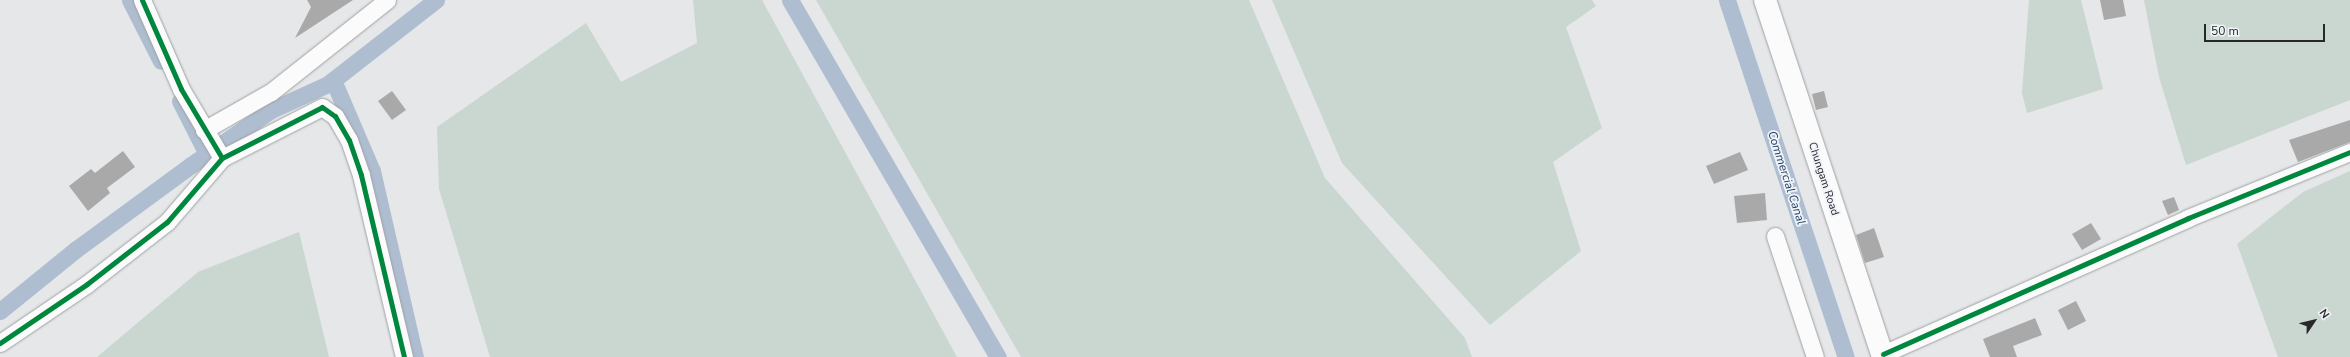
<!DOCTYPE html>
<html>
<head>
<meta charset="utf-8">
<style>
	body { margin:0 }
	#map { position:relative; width:2350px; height:357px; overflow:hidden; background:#e5e7e9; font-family:"Nunito Sans",sans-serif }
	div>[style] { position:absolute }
	.green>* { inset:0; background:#cad6d0 }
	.canal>* { height:17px; margin:-8.5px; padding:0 8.5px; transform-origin:8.5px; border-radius:8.5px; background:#aebdd0 }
	.building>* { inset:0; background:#a9a9aa }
	.roads { filter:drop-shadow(0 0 1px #9fa1a3) drop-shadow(0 0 1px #9fa1a3) }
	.street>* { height:17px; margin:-8.5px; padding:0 8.5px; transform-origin:8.5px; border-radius:8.5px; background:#fbfbfc }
	.secondary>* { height:22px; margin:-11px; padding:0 11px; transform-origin:11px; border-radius:11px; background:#fbfbfc }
	.cycleway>* { height:5px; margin:-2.5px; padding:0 2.5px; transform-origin:2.5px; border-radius:2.5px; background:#00873e }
	span { translate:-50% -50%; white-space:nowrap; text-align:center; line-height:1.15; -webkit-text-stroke:3.5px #f0f4f9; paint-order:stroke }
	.street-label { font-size:11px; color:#27282a }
	.water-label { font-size:12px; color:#17365b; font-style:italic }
	.north { position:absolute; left:2294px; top:301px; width:40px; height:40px; -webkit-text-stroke:3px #f0f4f9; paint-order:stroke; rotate:55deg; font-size:11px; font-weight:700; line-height:16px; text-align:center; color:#27282a }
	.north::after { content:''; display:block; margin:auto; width:14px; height:18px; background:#27282a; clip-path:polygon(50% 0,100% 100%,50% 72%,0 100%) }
	.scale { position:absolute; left:2204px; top:24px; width:121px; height:18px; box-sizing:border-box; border:2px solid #27282a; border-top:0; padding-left:5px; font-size:12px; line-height:14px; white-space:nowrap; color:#27282a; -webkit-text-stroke:3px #f0f4f9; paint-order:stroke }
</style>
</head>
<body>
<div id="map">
	<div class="green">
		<i style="clip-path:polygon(693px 0,762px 0,957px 357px,490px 357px,439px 189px,437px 127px,586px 23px,621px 82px,697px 43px)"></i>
		<i style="clip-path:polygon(816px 0,1249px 0,1325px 178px,1465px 338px,1472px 357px,1021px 357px)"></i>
		<i style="clip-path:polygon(1272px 0,1592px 0,1596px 6px,1566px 27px,1602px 128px,1553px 162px,1581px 251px,1490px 325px,1342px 163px)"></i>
		<i style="clip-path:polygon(2029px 0,2081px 0,2103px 89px,2027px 113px,2022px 93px)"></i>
		<i style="clip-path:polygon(2144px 0,2350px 0,2350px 100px,2186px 165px,2159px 77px)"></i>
		<i style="clip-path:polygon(2350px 171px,2350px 357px,2278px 357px,2237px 244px,2303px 192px)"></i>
		<i style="clip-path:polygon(299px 232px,329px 357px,97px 357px,198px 272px)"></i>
	</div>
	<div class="canal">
		<i style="left:130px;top:0;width:68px;rotate:63.1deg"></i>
		<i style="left:790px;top:0;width:413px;rotate:59.8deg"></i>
		<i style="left:1727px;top:0;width:376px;rotate:71.6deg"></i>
		<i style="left:333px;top:80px;width:99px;rotate:66.8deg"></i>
		<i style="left:372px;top:171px;width:191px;rotate:77deg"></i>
		<i style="left:180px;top:101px;width:59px;rotate:63deg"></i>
		<i style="left:0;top:311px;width:97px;rotate:-39.1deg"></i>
		<i style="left:75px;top:250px;width:144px;rotate:-36.2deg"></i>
		<i style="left:191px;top:165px;width:97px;rotate:-34.5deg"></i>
		<i style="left:271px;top:110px;width:63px;rotate:-24.5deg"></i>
		<i style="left:328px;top:84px;width:137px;rotate:-37.9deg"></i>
	</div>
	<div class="building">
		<i style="clip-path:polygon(307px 0,353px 0,295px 38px,311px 7px)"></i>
		<i style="clip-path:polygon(2100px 0,2123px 0,2126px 16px,2104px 20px)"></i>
		<i style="clip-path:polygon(392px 91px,406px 110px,392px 120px,378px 101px)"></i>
		<i style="clip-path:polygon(1824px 91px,1828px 107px,1816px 110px,1812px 94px)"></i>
		<i style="clip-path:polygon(2350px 120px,2350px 142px,2298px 162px,2289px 140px)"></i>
		<i style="clip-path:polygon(123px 151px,135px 167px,107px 188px,110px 193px,88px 211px,69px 186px,91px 169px,95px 173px)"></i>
		<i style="clip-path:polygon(1740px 152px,1748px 170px,1714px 184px,1706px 166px)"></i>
		<i style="clip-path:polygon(1765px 193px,1767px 220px,1737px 223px,1734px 196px)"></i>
		<i style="clip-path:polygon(2174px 197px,2179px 210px,2168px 215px,2162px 201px)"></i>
		<i style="clip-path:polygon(2091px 223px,2101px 239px,2082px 250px,2072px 234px)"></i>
		<i style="clip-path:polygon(1874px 228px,1884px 257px,1865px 263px,1856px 235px)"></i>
		<i style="clip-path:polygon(2076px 301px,2086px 321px,2068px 330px,2058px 310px)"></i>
		<i style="clip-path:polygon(2035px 318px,2042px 335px,2013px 346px,2017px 357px,1990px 357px,1983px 339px)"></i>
	</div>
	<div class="roads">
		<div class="street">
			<i style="left:142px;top:0;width:97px;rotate:66.3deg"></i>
			<i style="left:181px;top:89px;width:80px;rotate:59.3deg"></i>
			<i style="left:222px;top:158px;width:112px;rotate:-27deg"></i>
			<i style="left:322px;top:107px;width:16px;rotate:35deg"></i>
			<i style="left:335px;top:116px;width:28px;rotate:60deg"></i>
			<i style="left:349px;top:140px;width:37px;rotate:71deg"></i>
			<i style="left:361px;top:175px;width:187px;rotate:76.7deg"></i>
			<i style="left:204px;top:130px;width:77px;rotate:-29.6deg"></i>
			<i style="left:271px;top:92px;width:148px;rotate:-38.4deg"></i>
			<i style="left:1775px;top:236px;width:127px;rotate:71.7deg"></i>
			<i style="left:0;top:343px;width:105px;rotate:-34.1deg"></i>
			<i style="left:87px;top:284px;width:101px;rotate:-37.8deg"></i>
			<i style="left:167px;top:222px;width:84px;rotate:-49.3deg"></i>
			<i style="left:1883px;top:354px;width:334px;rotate:-24deg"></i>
			<i style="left:2188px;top:218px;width:175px;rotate:-22.2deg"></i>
		</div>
		<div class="secondary">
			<i style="left:1765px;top:0;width:376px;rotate:71.7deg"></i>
		</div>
	</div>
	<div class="cycleway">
		<i style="left:142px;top:0;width:97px;rotate:66.3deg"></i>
		<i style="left:181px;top:89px;width:80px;rotate:59.3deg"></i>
		<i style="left:222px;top:158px;width:112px;rotate:-27deg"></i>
		<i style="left:322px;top:107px;width:16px;rotate:35deg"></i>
		<i style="left:335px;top:116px;width:28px;rotate:60deg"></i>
		<i style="left:349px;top:140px;width:37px;rotate:71deg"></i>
		<i style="left:361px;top:175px;width:187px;rotate:76.7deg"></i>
		<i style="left:0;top:343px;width:105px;rotate:-34.1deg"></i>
		<i style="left:87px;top:284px;width:101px;rotate:-37.8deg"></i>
		<i style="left:167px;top:222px;width:84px;rotate:-49.3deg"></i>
		<i style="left:1883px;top:354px;width:334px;rotate:-24deg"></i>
		<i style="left:2188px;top:218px;width:175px;rotate:-22.2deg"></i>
	</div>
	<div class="street-label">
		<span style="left:1823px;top:179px;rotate:72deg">Chungam Road</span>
	</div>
	<div class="water-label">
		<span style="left:1786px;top:178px;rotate:72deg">Commercial Canal</span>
	</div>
	<div class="north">N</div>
	<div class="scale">50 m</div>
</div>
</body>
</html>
